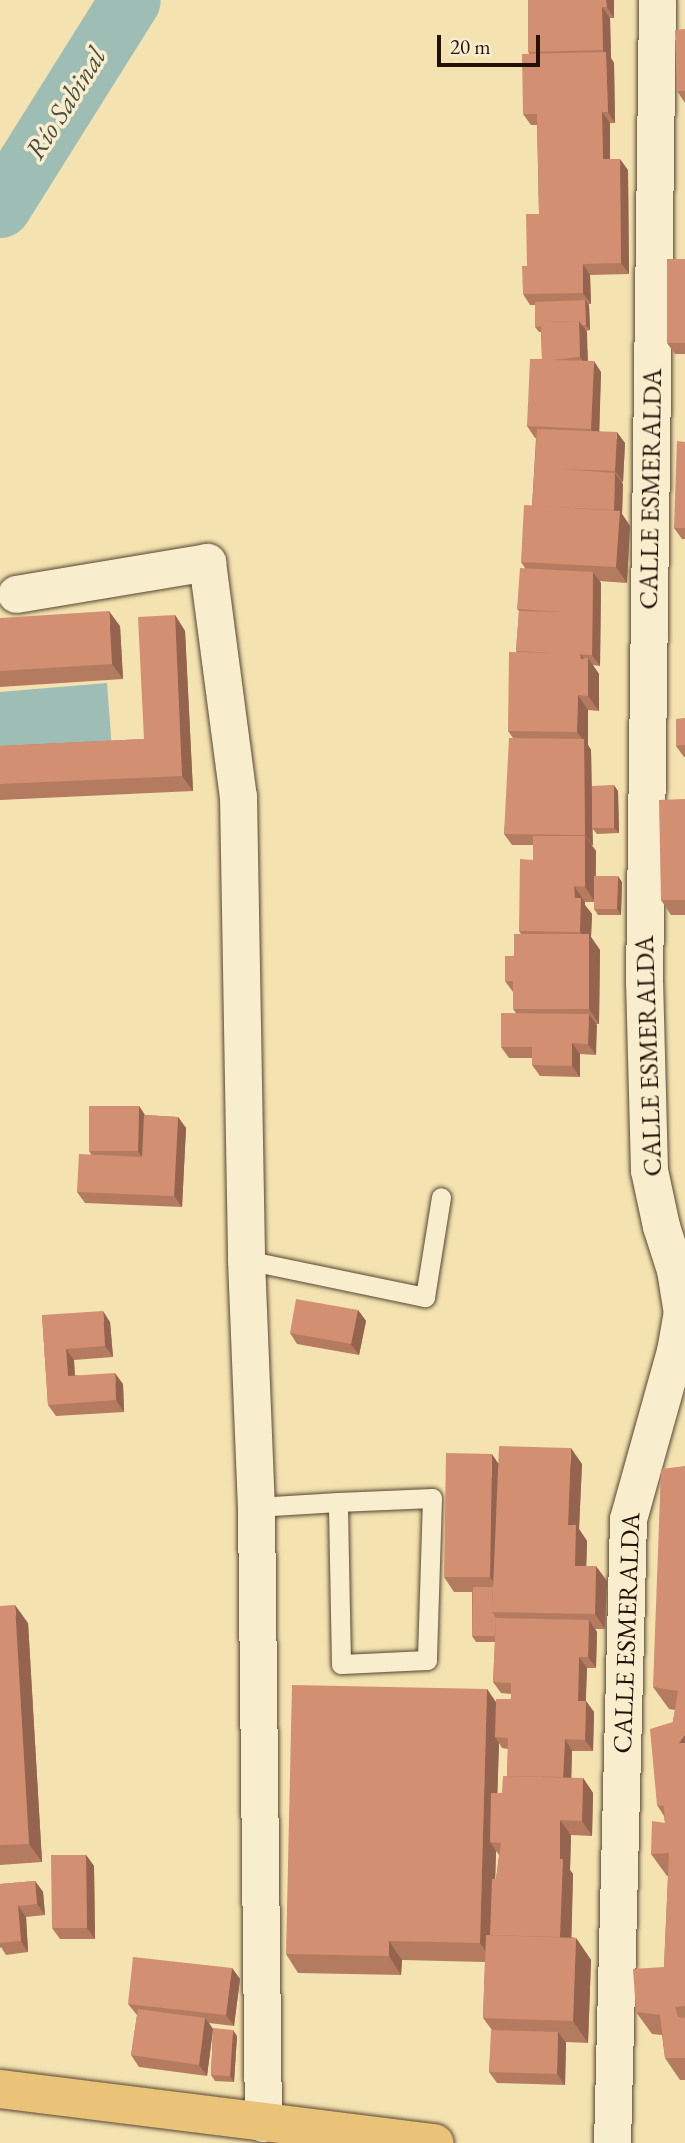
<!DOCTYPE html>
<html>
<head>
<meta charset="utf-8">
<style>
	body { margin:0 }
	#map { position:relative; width:685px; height:2143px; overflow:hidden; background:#f4e3b0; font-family:"EB Garamond",serif }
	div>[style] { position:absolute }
	.water>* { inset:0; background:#9ebdb4 }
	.river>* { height:61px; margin:-30.5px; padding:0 30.5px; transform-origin:30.5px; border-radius:30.5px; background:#9ebdb4 }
	.roads { filter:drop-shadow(0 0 2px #574633) drop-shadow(0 0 2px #574633) }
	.lane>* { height:19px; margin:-9.5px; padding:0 9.5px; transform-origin:9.5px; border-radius:9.5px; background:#f8edcc }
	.street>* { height:37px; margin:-18.5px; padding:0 18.5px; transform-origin:18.5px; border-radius:18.5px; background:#f8edcc }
	.primary>* { height:38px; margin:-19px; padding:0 19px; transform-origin:19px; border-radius:19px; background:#eac278 }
	.wall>* { inset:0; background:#b57b61 }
	.shaded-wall>* { inset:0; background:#94644f }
	.building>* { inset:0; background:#d38f71 }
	span { translate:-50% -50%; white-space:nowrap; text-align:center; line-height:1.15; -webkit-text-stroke:7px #f8edcc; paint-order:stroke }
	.street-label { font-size:26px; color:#231109 }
	.water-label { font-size:28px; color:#4e4d45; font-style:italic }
	.scale { position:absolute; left:437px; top:35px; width:103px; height:32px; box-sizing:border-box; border:4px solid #231109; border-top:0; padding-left:9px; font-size:21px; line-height:24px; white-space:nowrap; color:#231109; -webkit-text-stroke:5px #f8edcc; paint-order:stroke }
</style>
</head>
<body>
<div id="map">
	<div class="water">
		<i style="clip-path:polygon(107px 683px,112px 750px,0 760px,0 692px)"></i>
	</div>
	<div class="river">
		<i style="left:0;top:207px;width:244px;rotate:-57.9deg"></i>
	</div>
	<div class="roads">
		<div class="lane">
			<i style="left:246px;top:1260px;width:183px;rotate:11.7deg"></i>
			<i style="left:425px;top:1297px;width:101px;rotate:-80.9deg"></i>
			<i style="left:432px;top:1498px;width:162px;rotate:91.8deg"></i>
			<i style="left:427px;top:1660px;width:86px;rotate:177.3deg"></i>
			<i style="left:341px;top:1664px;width:162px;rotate:-91.1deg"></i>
			<i style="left:338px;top:1502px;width:94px;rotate:-2.4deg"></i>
			<i style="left:256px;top:1507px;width:82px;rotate:-3.5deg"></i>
		</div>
		<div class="street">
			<i style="left:16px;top:594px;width:194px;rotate:-9.5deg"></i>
			<i style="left:207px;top:562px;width:236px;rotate:82.5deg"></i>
			<i style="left:238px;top:796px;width:464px;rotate:89deg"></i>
			<i style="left:246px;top:1260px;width:247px;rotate:87.7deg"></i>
			<i style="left:256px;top:1507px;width:616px;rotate:89.35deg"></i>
			<i style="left:612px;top:2143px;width:624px;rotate:-88.53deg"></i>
			<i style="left:628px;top:1519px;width:174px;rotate:-74.4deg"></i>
			<i style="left:675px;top:1351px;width:39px;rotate:-80deg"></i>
			<i style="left:682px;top:1313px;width:44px;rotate:-99.2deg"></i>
			<i style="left:675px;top:1270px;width:46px;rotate:-107.7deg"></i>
			<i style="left:661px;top:1226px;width:57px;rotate:-102.1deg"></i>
			<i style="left:649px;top:1170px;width:187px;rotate:-91.5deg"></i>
			<i style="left:644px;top:983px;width:983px;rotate:-89.24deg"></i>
		</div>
		<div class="primary">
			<i style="left:0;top:2089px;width:438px;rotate:7.1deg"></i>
		</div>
	</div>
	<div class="wall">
		<i style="clip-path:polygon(528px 0,614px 0,614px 18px,610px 18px,611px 58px,614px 63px,615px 123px,610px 123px,610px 159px,628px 170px,629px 274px,590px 275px,591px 304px,588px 304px,589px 305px,590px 330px,586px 331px,588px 361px,601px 372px,599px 431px,625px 443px,623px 482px,622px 482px,623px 484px,622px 514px,630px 526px,627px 583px,599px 581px,601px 583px,600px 666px,593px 665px,599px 674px,599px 711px,588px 710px,588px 745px,591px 750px,592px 822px,618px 791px,619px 833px,597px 834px,592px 828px,592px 846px,596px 851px,596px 876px,622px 882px,621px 915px,598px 915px,594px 909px,594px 902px,585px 902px,585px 905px,592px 914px,591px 937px,600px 950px,599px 1024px,596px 1024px,596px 1055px,580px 1054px,580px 1077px,540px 1076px,532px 1065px,532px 1058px,509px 1058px,501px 1047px,516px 1013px,513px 1009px,513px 992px,505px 981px,521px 934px,519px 931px,533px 860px,533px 845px,512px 845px,504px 834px,513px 738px,508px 731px,518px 653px,516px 651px,519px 611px,517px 609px,525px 568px,521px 562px,532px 506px,536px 438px,535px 438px,527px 426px,542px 359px,541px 332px,539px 332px,535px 327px,535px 305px,530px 305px,523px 294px,527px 266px,539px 214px,537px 125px,531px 125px,523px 114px,529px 53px,528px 52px)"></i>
		<i style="clip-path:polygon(685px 29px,685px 103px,677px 91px)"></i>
		<i style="clip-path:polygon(685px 259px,685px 354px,675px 354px,667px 343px)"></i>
		<i style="clip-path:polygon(685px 442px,685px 539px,682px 539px,674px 528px)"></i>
		<i style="clip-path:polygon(175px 615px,185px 631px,193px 791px,0 800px,0 746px,144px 739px)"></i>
		<i style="clip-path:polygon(0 618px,120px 626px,123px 679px,0 687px)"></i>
		<i style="clip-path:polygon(685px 718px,685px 757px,684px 757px,676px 746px)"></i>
		<i style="clip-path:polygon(685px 799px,685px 915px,671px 915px,661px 900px)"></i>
		<i style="clip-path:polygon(139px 1106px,145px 1115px,178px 1117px,186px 1128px,182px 1207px,85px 1203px,77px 1192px,91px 1154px,89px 1151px)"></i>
		<i style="clip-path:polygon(358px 1310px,366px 1321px,359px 1355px,297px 1344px,290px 1333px)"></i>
		<i style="clip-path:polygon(42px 1315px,110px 1322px,113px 1357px,74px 1360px,75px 1375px,123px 1384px,124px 1412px,56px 1416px,48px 1405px)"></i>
		<i style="clip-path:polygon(evenodd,498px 1463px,582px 1464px,579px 1529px,587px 1541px,586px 1566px,607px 1581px,605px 1629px,595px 1629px,597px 1632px,596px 1668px,587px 1668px,586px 1701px,594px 1712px,593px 1751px,572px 1751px,571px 1778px,583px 1778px,593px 1793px,592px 1836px,571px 1835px,570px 1870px,573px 1874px,571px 1937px,576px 1938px,591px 1960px,588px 2043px,566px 2042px,565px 2085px,497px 2083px,489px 2072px,492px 2030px,483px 2018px,485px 1962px,402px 1960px,401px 1975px,298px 1973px,286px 1954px,487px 1689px,496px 1702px,511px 1699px,511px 1694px,501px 1693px,493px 1682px,495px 1642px,476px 1642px,472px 1636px,472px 1592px,454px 1592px,444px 1577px,498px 1463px,499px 1743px,502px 1748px,508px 1749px,507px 1776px,502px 1793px,497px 1793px,499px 1743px,498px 1463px,496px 1851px,499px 1855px,496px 1879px,495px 1879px,496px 1851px)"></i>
		<i style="clip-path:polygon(685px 1466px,685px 2080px,680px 2080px,665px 2058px,662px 2035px,652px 2034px,636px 2012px,664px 1967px,668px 1876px,667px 1876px,651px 1854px,665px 1823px,664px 1816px,657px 1805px,675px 1710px,669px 1709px,653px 1687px)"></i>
		<i style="clip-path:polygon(0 1606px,28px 1623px,42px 1862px,0 1865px)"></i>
		<i style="clip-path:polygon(86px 1855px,94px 1866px,95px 1939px,60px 1939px,52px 1928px)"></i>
		<i style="clip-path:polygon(35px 1881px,43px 1892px,45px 1915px,26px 1917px,28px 1952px,6px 1955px,1px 1947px,0 1948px,0 1884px)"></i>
		<i style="clip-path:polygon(232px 1968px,240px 1979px,234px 2026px,209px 2023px,213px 2029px,237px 2036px,234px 2082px,215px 2081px,211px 2075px,213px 2030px,207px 2076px,139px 2067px,131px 2055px,137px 2015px,128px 2004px)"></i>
	</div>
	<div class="shaded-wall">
		<i style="clip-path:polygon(606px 0,614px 0,614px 18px,607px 7px)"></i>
		<i style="clip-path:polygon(602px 7px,610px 18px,611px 58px,614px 63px,615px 123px,608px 112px,606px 55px,603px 50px)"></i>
		<i style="clip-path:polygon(602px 112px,610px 123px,610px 170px,603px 159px)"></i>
		<i style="clip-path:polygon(620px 159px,628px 170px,629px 274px,621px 263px)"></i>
		<i style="clip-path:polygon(583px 264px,590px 275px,591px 304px,583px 293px)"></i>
		<i style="clip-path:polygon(585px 300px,589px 305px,590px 330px,586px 325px)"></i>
		<i style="clip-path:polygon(579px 321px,587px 332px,588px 369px,580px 357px)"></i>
		<i style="clip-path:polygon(594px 361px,601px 372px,599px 441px,591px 429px)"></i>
		<i style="clip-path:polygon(617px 432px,625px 443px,623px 482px,615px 471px)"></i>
		<i style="clip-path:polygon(615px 473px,623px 484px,622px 514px,630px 526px,627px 583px,616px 567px,614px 512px)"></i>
		<i style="clip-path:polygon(593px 572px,601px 583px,600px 666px,592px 655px)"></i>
		<i style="clip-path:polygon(109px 611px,120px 626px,123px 679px,112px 664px)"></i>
		<i style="clip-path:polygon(175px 615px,185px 631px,193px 791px,182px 776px)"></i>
		<i style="clip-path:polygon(580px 653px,588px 665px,588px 658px,599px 674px,599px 711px,588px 696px)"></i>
		<i style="clip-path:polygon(578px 695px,588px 710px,588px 745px,591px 750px,593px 846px,585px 835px,584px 741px,577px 732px)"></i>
		<i style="clip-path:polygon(614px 785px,618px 791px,619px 833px,614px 828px)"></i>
		<i style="clip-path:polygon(585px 836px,596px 851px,595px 902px,585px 887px)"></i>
		<i style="clip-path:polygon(618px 876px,622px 882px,621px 915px,617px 909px)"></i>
		<i style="clip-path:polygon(574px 886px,585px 902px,585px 905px,592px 914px,591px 937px,600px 950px,599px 1024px,589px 1009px,589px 945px,580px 932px,575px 898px)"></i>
		<i style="clip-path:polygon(589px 1014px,597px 1025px,596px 1055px,588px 1044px)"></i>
		<i style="clip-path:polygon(572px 1043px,580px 1054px,580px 1077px,572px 1066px)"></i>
		<i style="clip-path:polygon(139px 1106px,146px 1117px,146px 1162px,138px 1151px)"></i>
		<i style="clip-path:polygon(178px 1117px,186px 1128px,182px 1207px,174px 1196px)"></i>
		<i style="clip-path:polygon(358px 1310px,366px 1321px,359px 1355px,351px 1344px)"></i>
		<i style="clip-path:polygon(103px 1311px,110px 1322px,113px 1357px,105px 1346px)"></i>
		<i style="clip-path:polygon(66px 1349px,74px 1360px,75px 1387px,68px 1376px)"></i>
		<i style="clip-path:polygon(115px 1373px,123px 1384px,124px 1412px,116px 1400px)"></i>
		<i style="clip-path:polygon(571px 1448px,582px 1464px,579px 1529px,587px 1541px,586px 1581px,575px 1566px,568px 1525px)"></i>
		<i style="clip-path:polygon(492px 1454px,502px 1469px,498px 1589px,490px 1577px)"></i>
		<i style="clip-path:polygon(596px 1566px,607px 1581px,605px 1629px,595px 1614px)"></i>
		<i style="clip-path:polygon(15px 1605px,28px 1623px,42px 1862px,29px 1844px)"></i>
		<i style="clip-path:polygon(589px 1620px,597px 1632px,596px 1668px,588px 1657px)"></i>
		<i style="clip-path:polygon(579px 1657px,587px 1668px,585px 1712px,578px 1701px)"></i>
		<i style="clip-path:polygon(487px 1689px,499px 1707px,495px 1737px,499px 1743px,496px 1842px,490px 1842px,496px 1851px,493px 1962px,480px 1943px)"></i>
		<i style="clip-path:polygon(586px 1701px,594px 1712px,593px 1751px,585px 1740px)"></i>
		<i style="clip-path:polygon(685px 1735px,685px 1752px,679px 1743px)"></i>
		<i style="clip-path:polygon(565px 1739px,572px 1751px,571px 1791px,563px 1780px)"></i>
		<i style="clip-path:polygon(583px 1778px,593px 1793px,592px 1836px,582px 1821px)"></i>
		<i style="clip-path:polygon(560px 1820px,571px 1835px,570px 1870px,573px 1874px,571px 1958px,560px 1943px)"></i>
		<i style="clip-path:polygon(86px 1855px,94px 1866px,95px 1939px,87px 1928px)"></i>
		<i style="clip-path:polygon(35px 1881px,43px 1892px,45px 1915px,37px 1904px)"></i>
		<i style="clip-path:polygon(18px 1906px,26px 1917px,28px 1952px,21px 1941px)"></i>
		<i style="clip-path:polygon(576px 1938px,591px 1960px,588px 2043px,573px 2021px)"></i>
		<i style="clip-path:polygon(389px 1941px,402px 1960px,401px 1975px,389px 1956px)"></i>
		<i style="clip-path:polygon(232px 1968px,240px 1979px,234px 2026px,226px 2015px)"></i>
		<i style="clip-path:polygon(205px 2018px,213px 2029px,207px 2076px,199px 2065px)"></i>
		<i style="clip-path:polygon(233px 2030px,237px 2036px,234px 2082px,230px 2076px)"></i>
		<i style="clip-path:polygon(558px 2032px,566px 2043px,565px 2085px,557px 2074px)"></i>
	</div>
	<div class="building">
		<i style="clip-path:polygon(528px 0,606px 0,607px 7px,602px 7px,603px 50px,528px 52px)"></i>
		<i style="clip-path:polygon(685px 29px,685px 91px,677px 91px,675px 30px)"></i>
		<i style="clip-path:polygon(606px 52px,608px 112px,602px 112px,603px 159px,620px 159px,621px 263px,583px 264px,583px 293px,523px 294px,522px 266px,527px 266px,526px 214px,539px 214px,537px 114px,523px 114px,522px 54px)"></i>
		<i style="clip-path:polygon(667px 259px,685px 259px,685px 343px,667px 343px)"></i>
		<i style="clip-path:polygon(585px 300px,586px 325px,582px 325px,579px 321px,541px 322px,541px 326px,535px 327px,535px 302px)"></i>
		<i style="clip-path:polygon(579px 321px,580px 357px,552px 360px,594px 361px,591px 429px,527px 426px,530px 359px,542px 359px,541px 322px)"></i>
		<i style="clip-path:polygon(537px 429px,617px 432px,615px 471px,562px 469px,615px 473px,614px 510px,532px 506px)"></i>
		<i style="clip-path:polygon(677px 441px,685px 442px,685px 528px,674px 528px)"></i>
		<i style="clip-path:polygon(524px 505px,620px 511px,616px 567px,521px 562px)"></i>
		<i style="clip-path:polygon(520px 568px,593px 572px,592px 655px,516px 651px,519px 611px,562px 612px,517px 609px)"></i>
		<i style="clip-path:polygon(109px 611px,112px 664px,0 671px,0 618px)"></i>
		<i style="clip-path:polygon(175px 615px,182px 776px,0 784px,0 746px,144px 739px,138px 617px)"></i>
		<i style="clip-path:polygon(509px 652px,580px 653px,581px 659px,588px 658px,588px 696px,578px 695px,577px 732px,508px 731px)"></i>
		<i style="clip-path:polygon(685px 718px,685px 745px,676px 746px,676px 719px)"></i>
		<i style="clip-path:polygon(509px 738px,584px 739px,585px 835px,504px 834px)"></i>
		<i style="clip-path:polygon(614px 785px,614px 828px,592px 828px,592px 786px)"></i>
		<i style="clip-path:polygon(685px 799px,685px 900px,661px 900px,659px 800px)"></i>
		<i style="clip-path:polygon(533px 836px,585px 836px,585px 887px,574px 886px,575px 898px,581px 898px,580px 932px,519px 931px,520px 859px,533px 860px)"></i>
		<i style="clip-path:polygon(594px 876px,618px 876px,617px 909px,594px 909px)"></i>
		<i style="clip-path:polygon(514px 934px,589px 934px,589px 1009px,513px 1009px,513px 981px,505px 981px,505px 956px,514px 956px)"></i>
		<i style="clip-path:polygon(501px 1013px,589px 1014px,588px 1044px,572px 1043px,572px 1066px,532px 1065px,532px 1047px,501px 1047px)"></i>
		<i style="clip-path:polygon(89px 1106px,139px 1106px,138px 1151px,89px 1151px)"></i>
		<i style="clip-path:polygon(144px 1115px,178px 1117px,174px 1196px,77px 1192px,79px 1154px,142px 1157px)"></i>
		<i style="clip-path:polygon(296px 1299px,358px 1310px,351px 1344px,290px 1333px)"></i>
		<i style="clip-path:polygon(103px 1311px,105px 1346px,66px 1349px,68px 1376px,115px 1373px,116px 1400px,48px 1405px,42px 1315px)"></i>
		<i style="clip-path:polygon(499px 1446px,571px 1448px,568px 1525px,576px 1525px,575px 1566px,596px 1566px,595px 1614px,492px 1612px)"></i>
		<i style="clip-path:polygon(446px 1453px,492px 1454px,490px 1577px,444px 1577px)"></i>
		<i style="clip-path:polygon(685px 1466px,685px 1735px,679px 1743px,685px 1743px,685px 2006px,675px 2007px,678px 2017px,685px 2018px,685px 2058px,665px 2058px,660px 2015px,636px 2012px,633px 1969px,664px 1967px,669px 1853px,651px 1854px,652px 1821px,665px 1823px,664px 1806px,657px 1805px,650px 1729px,673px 1722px,678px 1691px,653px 1687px,661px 1469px)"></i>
		<i style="clip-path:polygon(473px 1587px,493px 1587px,492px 1612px,496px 1618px,495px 1636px,472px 1636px)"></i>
		<i style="clip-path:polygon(15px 1605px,29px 1844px,0 1845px,0 1606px)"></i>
		<i style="clip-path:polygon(496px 1618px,589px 1620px,588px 1657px,579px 1657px,578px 1701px,586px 1701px,585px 1740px,565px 1739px,563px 1777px,507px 1776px,508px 1738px,495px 1737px,496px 1699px,511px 1699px,511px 1683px,493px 1682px)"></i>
		<i style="clip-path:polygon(292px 1685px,487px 1689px,480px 1943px,389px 1941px,389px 1956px,286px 1954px)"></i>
		<i style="clip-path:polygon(503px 1776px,583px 1778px,582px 1821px,560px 1820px,560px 1859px,563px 1859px,560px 1937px,490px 1935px,492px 1879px,496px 1879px,501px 1843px,490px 1842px,491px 1793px,502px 1793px)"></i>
		<i style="clip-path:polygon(51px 1855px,86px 1855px,87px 1928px,52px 1928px)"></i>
		<i style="clip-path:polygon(35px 1881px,37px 1904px,18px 1906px,21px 1941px,0 1943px,0 1884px)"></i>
		<i style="clip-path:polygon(486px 1935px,576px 1938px,573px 2021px,483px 2018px)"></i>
		<i style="clip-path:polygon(133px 1957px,232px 1968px,226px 2015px,128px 2004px)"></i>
		<i style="clip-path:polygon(138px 2009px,205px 2018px,199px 2065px,131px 2055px)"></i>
		<i style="clip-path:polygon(213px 2028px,233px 2030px,230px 2076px,211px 2075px)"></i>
		<i style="clip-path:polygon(491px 2030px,558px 2032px,557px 2074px,489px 2072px)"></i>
	</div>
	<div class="street-label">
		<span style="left:651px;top:489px;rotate:-89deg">CALLE ESMERALDA</span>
		<span style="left:649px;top:1056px;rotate:-92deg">CALLE ESMERALDA</span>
		<span style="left:627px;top:1633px;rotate:-88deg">CALLE ESMERALDA</span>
	</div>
	<div class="water-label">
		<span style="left:65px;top:103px;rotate:-58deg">Río Sabinal</span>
	</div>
	<div class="scale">20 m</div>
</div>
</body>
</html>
